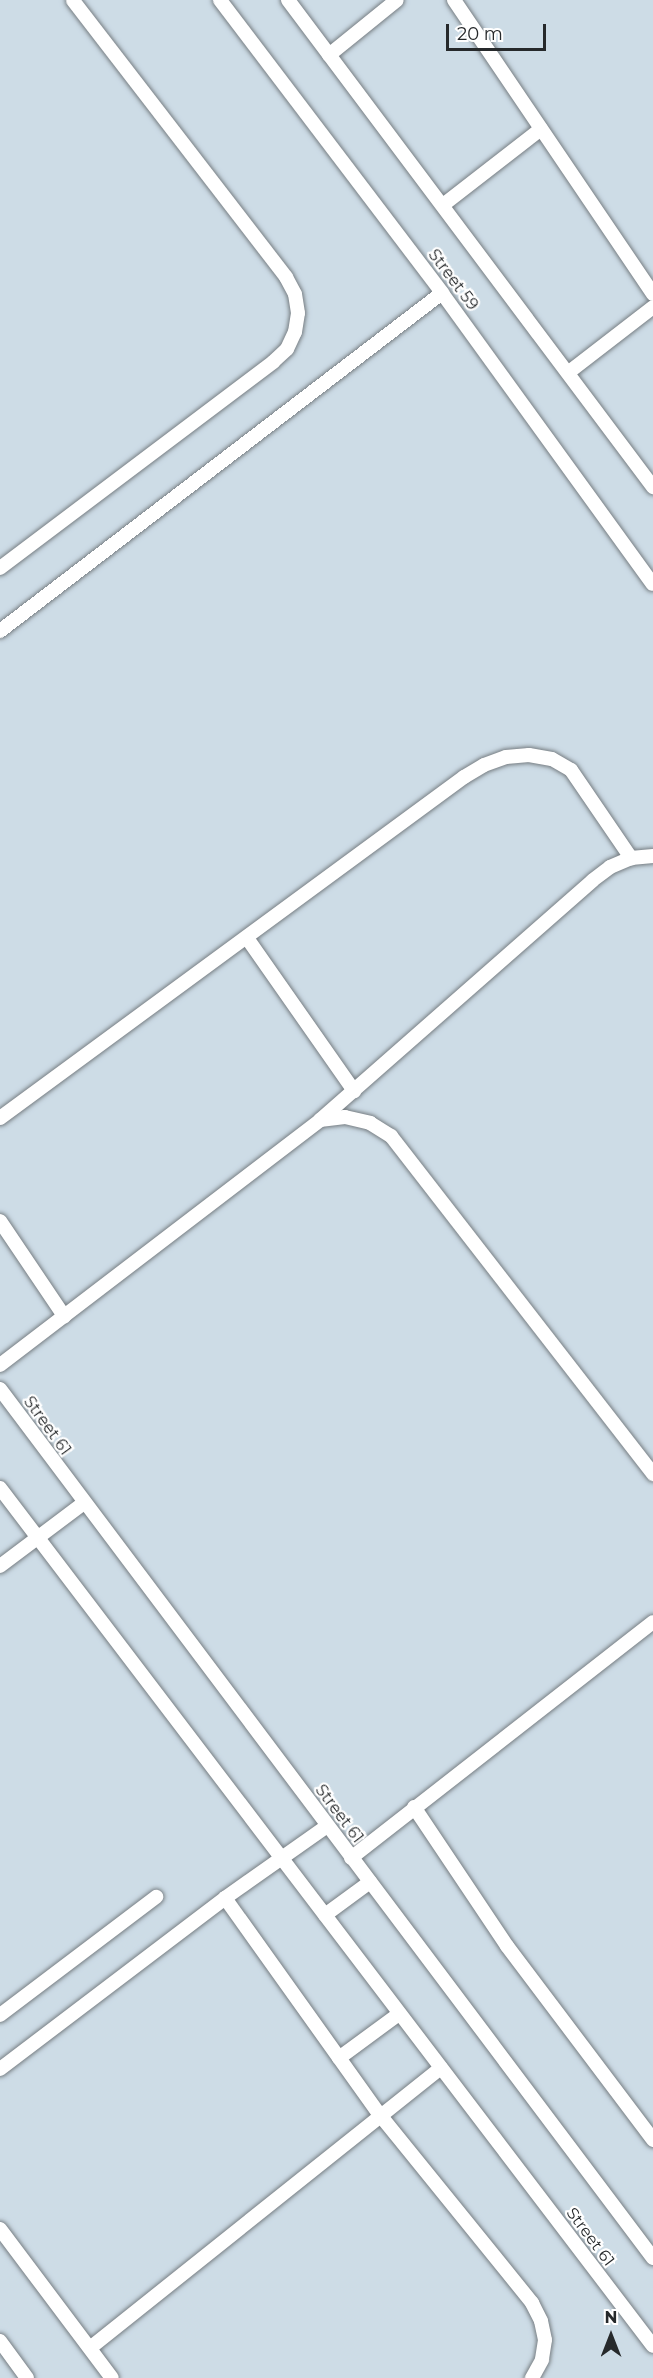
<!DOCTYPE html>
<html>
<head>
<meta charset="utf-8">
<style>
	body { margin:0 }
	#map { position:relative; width:653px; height:2378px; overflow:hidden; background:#dfe7ed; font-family:Montserrat,sans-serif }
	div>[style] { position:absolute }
	.built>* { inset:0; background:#cddce6 }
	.roads { filter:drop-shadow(0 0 2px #777e83) drop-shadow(0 0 2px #777e83) }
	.lane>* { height:14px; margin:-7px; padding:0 7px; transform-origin:7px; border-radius:7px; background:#fff }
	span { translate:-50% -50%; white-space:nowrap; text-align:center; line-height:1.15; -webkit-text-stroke:4.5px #fff; paint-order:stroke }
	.street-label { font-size:16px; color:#26292b }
	.north { position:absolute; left:581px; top:2306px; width:60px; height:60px; -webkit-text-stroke:4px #fff; paint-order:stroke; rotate:0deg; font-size:16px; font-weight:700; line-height:24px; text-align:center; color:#26292b }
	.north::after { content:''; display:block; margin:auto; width:21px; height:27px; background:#26292b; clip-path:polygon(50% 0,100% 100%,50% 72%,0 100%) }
	.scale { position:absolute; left:446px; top:24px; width:100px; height:27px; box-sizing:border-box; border:3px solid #26292b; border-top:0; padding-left:8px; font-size:18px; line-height:21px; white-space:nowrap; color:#26292b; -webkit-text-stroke:4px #fff; paint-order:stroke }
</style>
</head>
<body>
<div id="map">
	<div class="built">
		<i style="clip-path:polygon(0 0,653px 0,653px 2378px,0 2378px)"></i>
	</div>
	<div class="roads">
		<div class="lane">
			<i style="left:220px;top:0;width:368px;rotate:52.8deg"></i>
			<i style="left:442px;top:293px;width:359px;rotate:54.1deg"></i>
			<i style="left:288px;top:0;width:609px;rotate:53.15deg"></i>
			<i style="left:454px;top:0;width:355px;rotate:55.9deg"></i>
			<i style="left:329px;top:55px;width:87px;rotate:-39deg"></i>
			<i style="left:443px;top:205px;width:124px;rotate:-37.8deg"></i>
			<i style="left:569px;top:372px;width:106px;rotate:-37.7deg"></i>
			<i style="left:0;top:568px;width:342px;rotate:-37deg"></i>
			<i style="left:273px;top:362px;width:19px;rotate:-43deg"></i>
			<i style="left:287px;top:349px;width:19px;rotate:-65deg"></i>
			<i style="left:295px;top:332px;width:19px;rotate:-81deg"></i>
			<i style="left:298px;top:313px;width:19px;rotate:-99deg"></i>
			<i style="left:295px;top:294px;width:19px;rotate:-118deg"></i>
			<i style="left:286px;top:277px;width:349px;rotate:-127.6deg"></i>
			<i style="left:0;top:631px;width:556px;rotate:-37.41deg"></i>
			<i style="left:247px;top:938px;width:187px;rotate:55deg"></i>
			<i style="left:0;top:1118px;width:576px;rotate:-36.31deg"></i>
			<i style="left:464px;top:777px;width:23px;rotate:-31deg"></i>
			<i style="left:484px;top:765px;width:23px;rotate:-20deg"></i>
			<i style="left:506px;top:757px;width:23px;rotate:-5deg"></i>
			<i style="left:529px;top:755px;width:23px;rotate:10deg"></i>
			<i style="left:552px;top:759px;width:22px;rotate:30deg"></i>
			<i style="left:571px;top:770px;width:107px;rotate:55.7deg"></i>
			<i style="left:320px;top:1120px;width:25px;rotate:-7deg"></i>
			<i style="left:345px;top:1117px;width:26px;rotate:13deg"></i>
			<i style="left:370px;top:1123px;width:25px;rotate:32deg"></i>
			<i style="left:391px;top:1136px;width:428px;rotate:52.2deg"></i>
			<i style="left:0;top:1221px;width:115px;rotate:56deg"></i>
			<i style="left:0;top:1365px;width:403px;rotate:-37.4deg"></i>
			<i style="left:320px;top:1120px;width:363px;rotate:-41.3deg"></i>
			<i style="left:593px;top:880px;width:21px;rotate:-37deg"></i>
			<i style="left:610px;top:867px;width:23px;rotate:-23deg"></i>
			<i style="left:631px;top:858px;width:22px;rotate:-5deg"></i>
			<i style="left:0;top:1389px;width:1087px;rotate:53.08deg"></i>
			<i style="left:0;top:1488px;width:1078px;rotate:52.73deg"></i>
			<i style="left:0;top:1566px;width:105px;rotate:-36.9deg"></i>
			<i style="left:414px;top:1807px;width:167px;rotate:56.2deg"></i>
			<i style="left:507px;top:1946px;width:243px;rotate:53deg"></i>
			<i style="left:351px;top:1858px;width:383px;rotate:-38deg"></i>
			<i style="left:225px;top:1898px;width:267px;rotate:54.5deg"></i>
			<i style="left:380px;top:2115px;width:242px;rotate:51deg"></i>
			<i style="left:532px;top:2303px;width:20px;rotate:63deg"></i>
			<i style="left:541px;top:2321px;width:19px;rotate:78deg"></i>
			<i style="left:545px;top:2340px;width:20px;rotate:99deg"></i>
			<i style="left:542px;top:2360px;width:21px;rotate:119deg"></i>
			<i style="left:325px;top:1915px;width:56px;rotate:-36.3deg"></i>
			<i style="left:0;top:2015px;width:196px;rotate:-37.1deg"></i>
			<i style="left:339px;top:2058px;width:74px;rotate:-36.3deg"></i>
			<i style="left:0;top:2069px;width:283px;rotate:-37.2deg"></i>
			<i style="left:225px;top:1898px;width:125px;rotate:-35.2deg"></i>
			<i style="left:0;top:2229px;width:186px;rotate:53.1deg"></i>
			<i style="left:0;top:2341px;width:46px;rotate:53.9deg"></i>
			<i style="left:90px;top:2348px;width:449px;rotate:-38.6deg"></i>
		</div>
	</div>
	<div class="street-label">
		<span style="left:453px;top:280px;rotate:53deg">Street 59</span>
		<span style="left:47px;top:1426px;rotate:54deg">Street 61</span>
		<span style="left:339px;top:1814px;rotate:53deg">Street 61</span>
		<span style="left:590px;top:2237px;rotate:53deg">Street 61</span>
	</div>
	<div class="north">N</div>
	<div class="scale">20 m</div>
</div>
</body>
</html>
